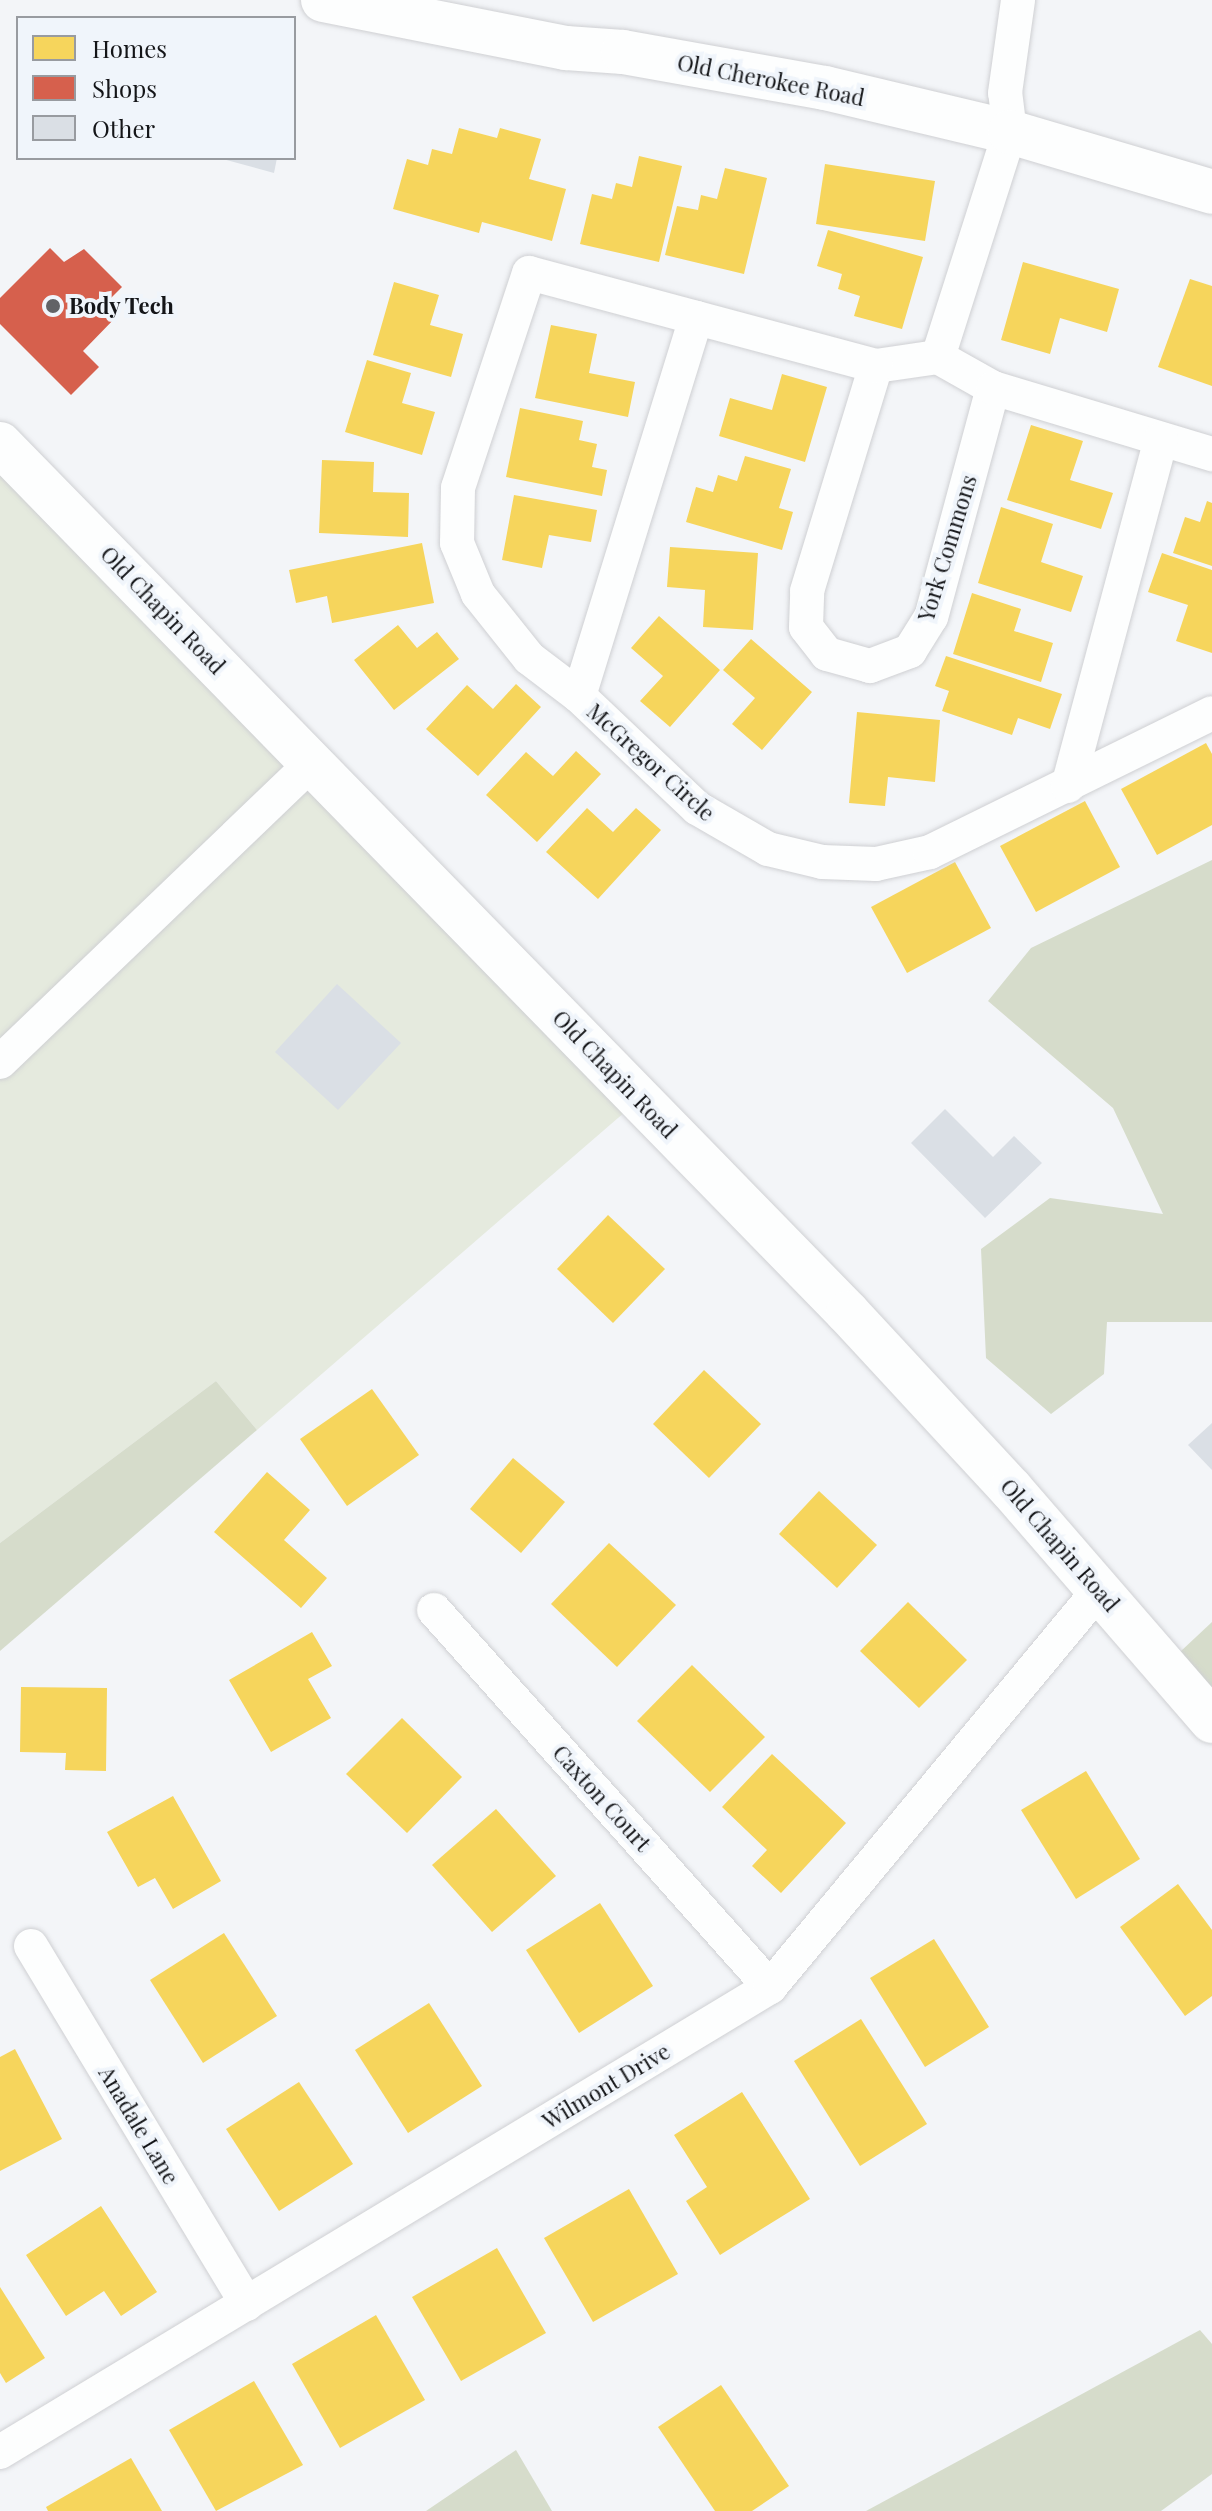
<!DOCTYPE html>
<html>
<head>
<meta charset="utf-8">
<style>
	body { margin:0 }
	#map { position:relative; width:1212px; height:2511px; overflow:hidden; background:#f3f5f8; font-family:"Playfair Display",serif }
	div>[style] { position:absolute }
	.green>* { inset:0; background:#e5eade }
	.forest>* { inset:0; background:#d6dccb }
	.homes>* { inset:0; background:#f6d55c }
	.shops>* { inset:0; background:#d6604d }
	.building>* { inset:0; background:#dadfe5 }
	.roads { filter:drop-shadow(0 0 2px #cfd0d3) drop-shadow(0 0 2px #cfd0d3) }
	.minor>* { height:34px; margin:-17px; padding:0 17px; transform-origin:17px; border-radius:17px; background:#fdfefe }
	.tertiary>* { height:44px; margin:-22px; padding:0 22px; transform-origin:22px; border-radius:22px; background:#fdfefe }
	.dots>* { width:22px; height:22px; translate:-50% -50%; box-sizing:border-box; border:4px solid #f0f5fb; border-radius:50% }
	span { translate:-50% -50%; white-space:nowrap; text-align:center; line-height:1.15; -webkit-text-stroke:8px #f0f5fb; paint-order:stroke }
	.street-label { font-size:22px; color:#141518 }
	.poi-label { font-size:22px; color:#141518; font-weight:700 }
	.left { translate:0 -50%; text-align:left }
	.legend { position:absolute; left:16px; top:16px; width:280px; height:144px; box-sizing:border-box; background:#f0f5fb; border:2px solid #989ba0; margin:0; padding:10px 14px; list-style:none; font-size:24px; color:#141518 }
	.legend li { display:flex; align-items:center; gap:16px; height:40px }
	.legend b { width:40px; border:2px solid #989ba0 }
</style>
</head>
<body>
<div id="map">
	<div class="green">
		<i style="clip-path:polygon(0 444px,640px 1099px,257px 1430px,216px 1381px,0 1543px)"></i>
	</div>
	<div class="forest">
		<i style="clip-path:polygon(1212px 860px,1212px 1322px,1107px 1322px,1104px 1374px,1051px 1414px,986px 1358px,981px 1249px,1050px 1198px,1163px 1214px,1113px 1108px,988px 1001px,1031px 948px)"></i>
		<i style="clip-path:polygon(216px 1381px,257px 1430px,0 1651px,0 1543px)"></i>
		<i style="clip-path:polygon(1212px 1622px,1212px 1721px,1165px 1666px)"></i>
		<i style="clip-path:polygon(1200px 2330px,1212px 2344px,1212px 2474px,1161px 2511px,866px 2511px)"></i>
		<i style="clip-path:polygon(516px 2450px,552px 2511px,426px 2511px)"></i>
	</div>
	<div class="homes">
		<i style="clip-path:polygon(459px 128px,497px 138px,500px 128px,541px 139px,529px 179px,566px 189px,552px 241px,482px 222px,479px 233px,393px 209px,407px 159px,428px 165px,432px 149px,452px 154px)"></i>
		<i style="clip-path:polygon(639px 156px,682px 166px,659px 262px,580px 244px,592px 194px,612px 199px,616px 183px,632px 187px)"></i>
		<i style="clip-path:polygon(825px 164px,935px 181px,925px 241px,816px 224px)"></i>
		<i style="clip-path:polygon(725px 168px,767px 178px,744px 274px,665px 255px,677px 206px,698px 210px,701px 195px,717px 199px)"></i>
		<i style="clip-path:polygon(828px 230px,923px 257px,902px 329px,854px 316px,860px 296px,838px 289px,842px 274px,817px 266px)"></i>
		<i style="clip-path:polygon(1023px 262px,1119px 289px,1107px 332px,1060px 318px,1050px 354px,1001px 340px)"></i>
		<i style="clip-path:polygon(1190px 279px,1212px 286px,1212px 386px,1158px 367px)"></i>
		<i style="clip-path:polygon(394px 282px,439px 295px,430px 325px,463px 334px,451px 377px,373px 355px)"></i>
		<i style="clip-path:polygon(551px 325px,597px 334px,589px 373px,635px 382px,628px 417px,535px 398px)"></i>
		<i style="clip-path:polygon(367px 360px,411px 373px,402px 403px,435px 412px,422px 455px,345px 432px)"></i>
		<i style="clip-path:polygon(782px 374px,827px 387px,805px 462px,719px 436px,730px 398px,772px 410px)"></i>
		<i style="clip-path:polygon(520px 408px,583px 421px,579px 440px,597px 444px,592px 467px,607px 470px,602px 496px,506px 477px)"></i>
		<i style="clip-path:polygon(1031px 425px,1083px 441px,1070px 480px,1113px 493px,1101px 529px,1007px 500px)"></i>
		<i style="clip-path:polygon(745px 456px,791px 469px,779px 508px,793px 512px,782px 550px,686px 522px,696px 487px,713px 492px,718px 475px,737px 481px)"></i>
		<i style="clip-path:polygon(322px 460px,374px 462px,373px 492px,409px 493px,408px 537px,319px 533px)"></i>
		<i style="clip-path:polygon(514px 495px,597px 510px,591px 542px,549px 535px,542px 568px,502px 560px)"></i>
		<i style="clip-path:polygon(1207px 501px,1212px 503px,1212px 566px,1173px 553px,1185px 517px,1200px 522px)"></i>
		<i style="clip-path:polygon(1001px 507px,1053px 524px,1041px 562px,1083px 576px,1071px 612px,978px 583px)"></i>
		<i style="clip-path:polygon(422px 543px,434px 603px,332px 623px,327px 596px,296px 603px,289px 570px)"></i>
		<i style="clip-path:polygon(670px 547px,758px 553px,753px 630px,703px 627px,705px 590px,667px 587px)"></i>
		<i style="clip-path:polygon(1162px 553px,1212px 570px,1212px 653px,1176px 641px,1188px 605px,1148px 592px)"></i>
		<i style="clip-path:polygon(972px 593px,1021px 609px,1014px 631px,1053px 643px,1041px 682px,953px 654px)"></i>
		<i style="clip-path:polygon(659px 616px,720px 670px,670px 727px,640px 701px,663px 676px,631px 648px)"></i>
		<i style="clip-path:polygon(398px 625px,417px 648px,437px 632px,459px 659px,394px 710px,354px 660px)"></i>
		<i style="clip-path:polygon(751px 639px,812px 692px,762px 750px,732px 724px,755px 698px,723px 670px)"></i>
		<i style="clip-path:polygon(946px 656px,1062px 694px,1050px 729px,1018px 718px,1012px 735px,942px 711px,949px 691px,935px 686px)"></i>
		<i style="clip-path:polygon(516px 684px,541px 707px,478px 776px,426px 729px,467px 685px,493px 709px)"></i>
		<i style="clip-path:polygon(857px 712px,940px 720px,935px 782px,888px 777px,885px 806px,849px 803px)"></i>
		<i style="clip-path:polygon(1206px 743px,1212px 754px,1212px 825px,1157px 855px,1121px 789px)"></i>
		<i style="clip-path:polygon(576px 751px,601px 774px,537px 842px,486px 795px,526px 752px,553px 776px)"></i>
		<i style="clip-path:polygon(1085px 801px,1120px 867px,1036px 912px,1000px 846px)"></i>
		<i style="clip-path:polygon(587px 808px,613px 832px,636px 808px,661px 830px,598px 899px,546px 852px)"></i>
		<i style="clip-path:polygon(955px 862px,991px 928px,907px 973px,871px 907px)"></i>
		<i style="clip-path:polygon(608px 1215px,665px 1269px,613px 1323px,557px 1269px)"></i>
		<i style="clip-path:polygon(704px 1370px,761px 1424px,709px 1478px,653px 1424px)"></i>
		<i style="clip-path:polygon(372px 1389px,419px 1455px,347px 1506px,300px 1439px)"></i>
		<i style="clip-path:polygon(513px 1458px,565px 1502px,521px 1553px,470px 1509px)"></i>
		<i style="clip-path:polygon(267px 1472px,310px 1510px,284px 1540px,327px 1578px,301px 1608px,214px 1532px)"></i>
		<i style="clip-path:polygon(819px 1491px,877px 1545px,837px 1588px,779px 1534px)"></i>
		<i style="clip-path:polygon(609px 1543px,676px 1605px,617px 1667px,551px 1604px)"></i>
		<i style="clip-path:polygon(908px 1602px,967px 1660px,919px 1708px,860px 1651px)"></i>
		<i style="clip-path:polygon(312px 1632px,332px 1666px,308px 1679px,331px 1718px,271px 1752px,229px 1680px)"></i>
		<i style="clip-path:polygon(692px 1665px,765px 1737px,710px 1792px,637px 1721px)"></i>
		<i style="clip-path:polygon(21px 1687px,107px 1688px,106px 1771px,65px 1770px,66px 1753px,20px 1752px)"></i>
		<i style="clip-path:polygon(402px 1718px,462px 1777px,407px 1833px,346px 1774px)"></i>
		<i style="clip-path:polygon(772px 1754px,846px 1823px,781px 1893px,752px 1866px,767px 1850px,722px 1807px)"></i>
		<i style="clip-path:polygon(1086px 1771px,1140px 1859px,1076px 1899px,1021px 1810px)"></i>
		<i style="clip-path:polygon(173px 1796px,221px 1881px,173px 1909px,155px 1878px,138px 1887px,107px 1832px)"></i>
		<i style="clip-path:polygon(496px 1809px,556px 1876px,492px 1932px,432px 1865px)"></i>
		<i style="clip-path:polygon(1178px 1884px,1212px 1930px,1212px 1996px,1185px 2016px,1120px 1927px)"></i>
		<i style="clip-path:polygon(600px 1903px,653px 1986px,579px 2033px,526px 1950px)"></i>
		<i style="clip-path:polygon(224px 1933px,277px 2016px,203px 2063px,150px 1980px)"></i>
		<i style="clip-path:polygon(934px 1939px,989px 2027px,925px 2067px,870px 1978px)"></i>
		<i style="clip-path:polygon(429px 2003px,482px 2086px,408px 2133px,355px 2050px)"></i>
		<i style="clip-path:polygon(861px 2019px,927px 2124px,860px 2166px,794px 2061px)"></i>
		<i style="clip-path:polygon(15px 2049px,62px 2139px,0 2171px,0 2057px)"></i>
		<i style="clip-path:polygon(299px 2082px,353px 2164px,279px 2211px,226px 2129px)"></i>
		<i style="clip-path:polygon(742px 2092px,810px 2199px,720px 2255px,686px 2201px,707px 2187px,674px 2135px)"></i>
		<i style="clip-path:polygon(629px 2189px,678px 2274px,593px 2322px,544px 2238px)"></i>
		<i style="clip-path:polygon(101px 2206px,157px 2292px,121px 2316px,104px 2291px,66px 2316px,26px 2255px)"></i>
		<i style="clip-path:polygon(497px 2248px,546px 2333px,461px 2381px,412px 2297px)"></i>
		<i style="clip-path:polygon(0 2287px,45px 2358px,6px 2383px,0 2373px)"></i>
		<i style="clip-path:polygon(376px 2315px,425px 2400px,340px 2448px,292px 2364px)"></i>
		<i style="clip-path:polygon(254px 2381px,303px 2465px,216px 2511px,169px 2430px)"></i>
		<i style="clip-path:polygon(721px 2385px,789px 2486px,752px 2511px,715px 2511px,658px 2427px)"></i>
		<i style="clip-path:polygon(131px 2458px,162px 2511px,48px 2511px,46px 2507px)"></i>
	</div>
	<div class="shops">
		<i style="clip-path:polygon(50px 248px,64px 262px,84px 249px,122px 287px,106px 303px,118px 315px,83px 351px,99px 367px,71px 395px,0 324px,0 298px)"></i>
	</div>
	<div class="building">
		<i style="clip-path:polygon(219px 158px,277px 158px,274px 173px)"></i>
		<i style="clip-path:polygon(337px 984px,401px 1043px,338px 1110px,275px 1052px)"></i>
		<i style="clip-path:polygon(945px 1109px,993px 1157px,1014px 1136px,1042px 1163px,985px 1218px,911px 1143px)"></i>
		<i style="clip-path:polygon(1212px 1423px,1212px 1470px,1188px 1445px)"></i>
	</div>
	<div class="roads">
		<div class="minor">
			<i style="left:938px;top:357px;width:63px;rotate:29.4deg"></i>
			<i style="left:993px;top:388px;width:237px;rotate:105.1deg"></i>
			<i style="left:931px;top:617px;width:40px;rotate:122deg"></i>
			<i style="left:910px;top:651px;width:43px;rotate:159.4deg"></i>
			<i style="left:870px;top:666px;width:45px;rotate:-164.4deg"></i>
			<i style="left:827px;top:654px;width:34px;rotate:-128deg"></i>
			<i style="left:806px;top:627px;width:36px;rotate:-88deg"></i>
			<i style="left:807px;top:591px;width:235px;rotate:-73deg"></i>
			<i style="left:876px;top:366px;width:63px;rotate:-8.3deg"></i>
			<i style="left:938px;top:357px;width:236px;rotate:-72.3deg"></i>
			<i style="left:1010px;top:132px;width:39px;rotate:-97deg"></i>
			<i style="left:1005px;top:93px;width:94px;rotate:-82deg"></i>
			<i style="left:876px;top:366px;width:359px;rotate:-165deg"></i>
			<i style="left:529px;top:273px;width:226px;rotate:108.3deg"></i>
			<i style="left:458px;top:488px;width:55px;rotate:91deg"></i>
			<i style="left:457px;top:543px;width:55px;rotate:67.6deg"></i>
			<i style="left:478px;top:594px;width:82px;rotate:51.4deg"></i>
			<i style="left:529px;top:658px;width:63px;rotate:37.2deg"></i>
			<i style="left:579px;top:696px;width:163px;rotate:43.5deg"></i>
			<i style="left:697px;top:808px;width:82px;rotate:30deg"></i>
			<i style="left:768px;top:849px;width:56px;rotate:13.5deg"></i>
			<i style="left:822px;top:862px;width:54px;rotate:2.1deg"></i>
			<i style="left:876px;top:864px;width:55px;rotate:-12.5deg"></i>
			<i style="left:930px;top:852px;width:314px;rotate:-26.2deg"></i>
			<i style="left:993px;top:388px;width:229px;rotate:16.8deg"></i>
			<i style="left:579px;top:696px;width:396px;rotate:-72.8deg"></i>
			<i style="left:1068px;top:786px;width:359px;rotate:-75deg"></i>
			<i style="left:0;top:1062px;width:432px;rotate:-43.8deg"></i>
			<i style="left:434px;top:1610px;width:505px;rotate:48.29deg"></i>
			<i style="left:31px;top:1946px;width:418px;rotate:58.9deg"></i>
			<i style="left:0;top:2452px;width:900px;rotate:-31.13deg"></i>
			<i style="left:770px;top:1987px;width:516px;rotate:-50.35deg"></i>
		</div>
		<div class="tertiary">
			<i style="left:323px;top:0;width:248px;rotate:11.2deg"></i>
			<i style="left:566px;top:48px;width:57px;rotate:4deg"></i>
			<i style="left:623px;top:52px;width:205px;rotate:10.1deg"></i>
			<i style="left:825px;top:88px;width:190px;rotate:13.4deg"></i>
			<i style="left:1010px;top:132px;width:211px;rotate:16.5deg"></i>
			<i style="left:0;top:444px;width:1214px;rotate:45.7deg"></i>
			<i style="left:848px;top:1313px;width:240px;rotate:47.2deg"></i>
			<i style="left:1011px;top:1489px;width:307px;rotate:49.1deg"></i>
		</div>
	</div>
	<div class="dots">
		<i style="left:53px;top:306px;background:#626366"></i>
	</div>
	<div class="street-label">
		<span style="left:771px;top:80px;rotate:11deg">Old Cherokee Road</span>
		<span style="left:947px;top:548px;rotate:-73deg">York Commons</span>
		<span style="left:163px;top:610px;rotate:46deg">Old Chapin Road</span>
		<span style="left:651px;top:762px;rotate:42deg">McGregor Circle</span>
		<span style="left:615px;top:1074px;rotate:46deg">Old Chapin Road</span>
		<span style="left:1060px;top:1545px;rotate:49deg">Old Chapin Road</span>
		<span style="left:602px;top:1798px;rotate:48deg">Caxton Court</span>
		<span style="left:606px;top:2086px;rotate:-31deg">Wilmont Drive</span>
		<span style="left:139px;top:2125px;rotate:59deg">Anadale Lane</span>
	</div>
	<div class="poi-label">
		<span class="left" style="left:69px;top:306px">Body Tech</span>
	</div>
	<ul class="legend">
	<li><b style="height:22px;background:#f6d55c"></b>Homes</li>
	<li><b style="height:22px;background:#d6604d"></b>Shops</li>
	<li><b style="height:22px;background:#dadfe5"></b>Other</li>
	</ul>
</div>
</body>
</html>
